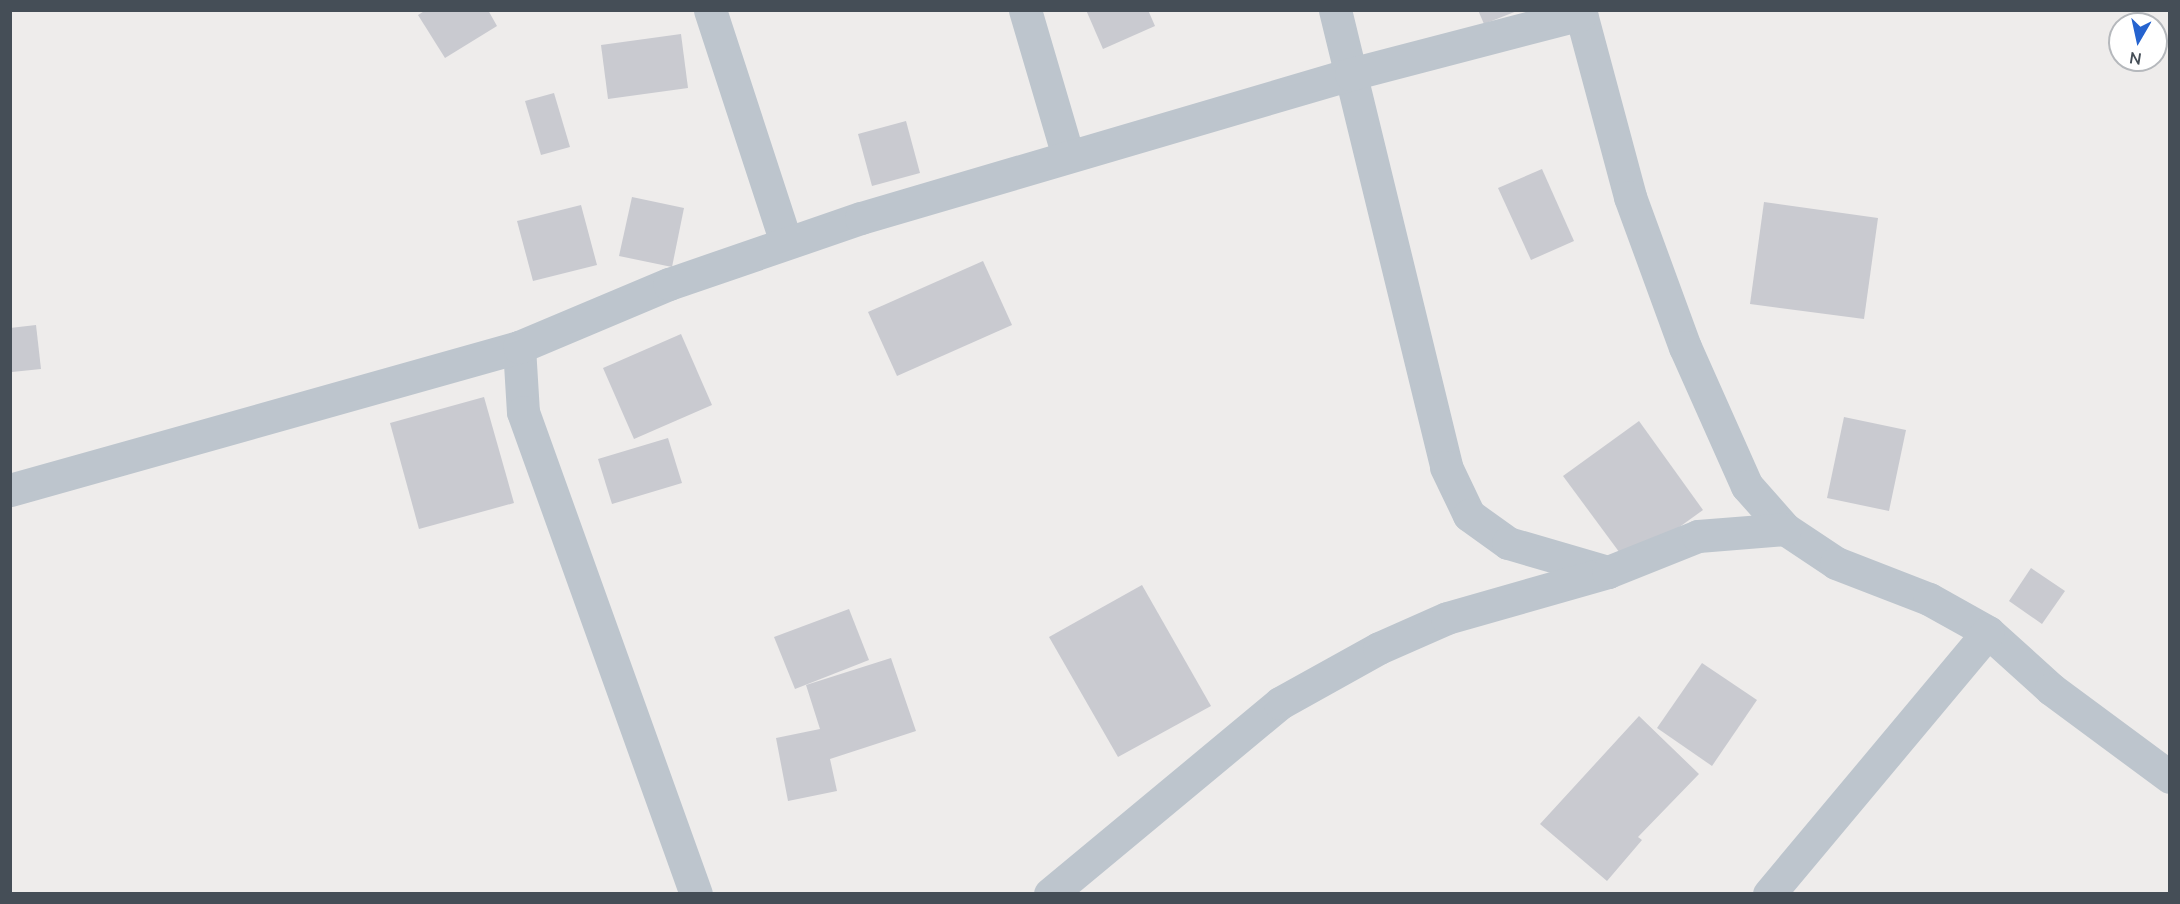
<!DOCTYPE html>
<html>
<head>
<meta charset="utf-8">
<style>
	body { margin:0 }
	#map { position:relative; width:2180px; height:904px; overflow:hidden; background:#eeeceb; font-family:"Nunito Sans",sans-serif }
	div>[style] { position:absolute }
	.building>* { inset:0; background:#c9cad0 }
	.minor>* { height:33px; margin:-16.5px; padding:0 16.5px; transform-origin:16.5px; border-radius:16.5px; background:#bdc5cd }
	span { translate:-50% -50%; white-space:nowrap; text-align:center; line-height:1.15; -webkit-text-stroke:4.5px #fff; paint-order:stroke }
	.frame { position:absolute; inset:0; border:12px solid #454e57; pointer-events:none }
	.north { position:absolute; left:2108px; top:12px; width:60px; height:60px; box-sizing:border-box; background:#fff; border:2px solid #b5b8bc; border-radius:50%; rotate:189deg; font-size:16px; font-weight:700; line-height:24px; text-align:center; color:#454e57 }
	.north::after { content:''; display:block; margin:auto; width:21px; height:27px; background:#2563cf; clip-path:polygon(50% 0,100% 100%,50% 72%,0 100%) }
</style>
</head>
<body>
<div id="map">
	<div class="building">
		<i style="clip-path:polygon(426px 10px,488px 10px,497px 26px,445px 58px,418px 15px)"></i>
		<i style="clip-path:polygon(1086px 10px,1148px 10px,1155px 26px,1103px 49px)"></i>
		<i style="clip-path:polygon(1478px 10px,1517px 10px,1517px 11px,1484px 24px)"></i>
		<i style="clip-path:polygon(681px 34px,688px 88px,608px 99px,601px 45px)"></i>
		<i style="clip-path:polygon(554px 93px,570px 147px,541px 155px,525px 101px)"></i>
		<i style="clip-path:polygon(906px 121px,920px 173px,872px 186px,858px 134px)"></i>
		<i style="clip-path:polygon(1542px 169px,1574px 241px,1531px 260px,1498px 188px)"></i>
		<i style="clip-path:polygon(632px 197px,684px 208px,672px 267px,619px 256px)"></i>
		<i style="clip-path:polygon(1764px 202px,1878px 218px,1864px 319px,1750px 304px)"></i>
		<i style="clip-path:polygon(581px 205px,597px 265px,533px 281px,517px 221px)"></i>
		<i style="clip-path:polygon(983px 261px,1012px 325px,897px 376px,868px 312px)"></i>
		<i style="clip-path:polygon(36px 325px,41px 369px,12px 372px,10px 328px)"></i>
		<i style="clip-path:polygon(681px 334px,712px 405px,634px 439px,603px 368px)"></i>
		<i style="clip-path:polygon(484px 397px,514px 503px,419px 529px,390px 423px)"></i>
		<i style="clip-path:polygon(1844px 417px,1906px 430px,1889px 511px,1827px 498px)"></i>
		<i style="clip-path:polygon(1639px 421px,1703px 510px,1628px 564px,1563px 476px)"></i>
		<i style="clip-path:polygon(668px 438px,682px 483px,612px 504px,598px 459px)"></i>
		<i style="clip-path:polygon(2031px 568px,2065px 591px,2042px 624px,2009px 601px)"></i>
		<i style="clip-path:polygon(1142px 585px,1211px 706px,1118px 757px,1049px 637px)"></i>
		<i style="clip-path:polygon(849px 609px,869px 660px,795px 689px,774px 637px)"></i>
		<i style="clip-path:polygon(891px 658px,916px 731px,830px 759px,837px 791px,788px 801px,776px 738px,820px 729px,806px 685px)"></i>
		<i style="clip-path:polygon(1702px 663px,1757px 700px,1712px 766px,1657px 728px)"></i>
		<i style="clip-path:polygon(1639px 716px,1699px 774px,1638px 837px,1642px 840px,1607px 881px,1540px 824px)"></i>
	</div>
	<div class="minor">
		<i style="left:710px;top:10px;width:244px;rotate:71.9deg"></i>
		<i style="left:1025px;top:10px;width:152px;rotate:73.6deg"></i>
		<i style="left:1335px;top:10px;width:470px;rotate:76.3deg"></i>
		<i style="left:1446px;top:467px;width:53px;rotate:64.4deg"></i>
		<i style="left:1469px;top:515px;width:48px;rotate:35.7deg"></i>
		<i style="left:1508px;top:543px;width:104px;rotate:16.2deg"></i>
		<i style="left:1580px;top:10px;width:194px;rotate:75deg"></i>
		<i style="left:1630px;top:197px;width:160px;rotate:69.9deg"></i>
		<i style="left:1685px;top:347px;width:152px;rotate:66deg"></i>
		<i style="left:1747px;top:486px;width:57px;rotate:48.5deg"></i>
		<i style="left:1785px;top:529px;width:61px;rotate:33.7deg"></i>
		<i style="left:1836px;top:563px;width:100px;rotate:21.2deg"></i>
		<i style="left:1929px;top:599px;width:68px;rotate:29.2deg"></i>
		<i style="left:1988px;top:632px;width:85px;rotate:42.1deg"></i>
		<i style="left:2051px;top:689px;width:148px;rotate:36.5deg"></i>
		<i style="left:519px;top:347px;width:65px;rotate:86.5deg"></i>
		<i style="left:523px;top:412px;width:512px;rotate:70.26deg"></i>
		<i style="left:10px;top:490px;width:529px;rotate:-15.69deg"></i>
		<i style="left:519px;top:347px;width:163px;rotate:-22.8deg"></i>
		<i style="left:669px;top:284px;width:203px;rotate:-19deg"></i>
		<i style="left:861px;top:218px;width:511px;rotate:-16.38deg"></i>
		<i style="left:1351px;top:74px;width:238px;rotate:-14.6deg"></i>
		<i style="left:1050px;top:894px;width:299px;rotate:-39.7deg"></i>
		<i style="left:1280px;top:703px;width:113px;rotate:-29.1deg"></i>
		<i style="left:1379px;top:648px;width:74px;rotate:-23.8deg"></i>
		<i style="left:1447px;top:618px;width:167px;rotate:-15.9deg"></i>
		<i style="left:1608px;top:572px;width:97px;rotate:-21.8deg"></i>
		<i style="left:1698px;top:536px;width:87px;rotate:-4.6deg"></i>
		<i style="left:1769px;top:894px;width:341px;rotate:-50.1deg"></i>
	</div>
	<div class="frame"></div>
	<div class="north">N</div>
</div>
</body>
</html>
